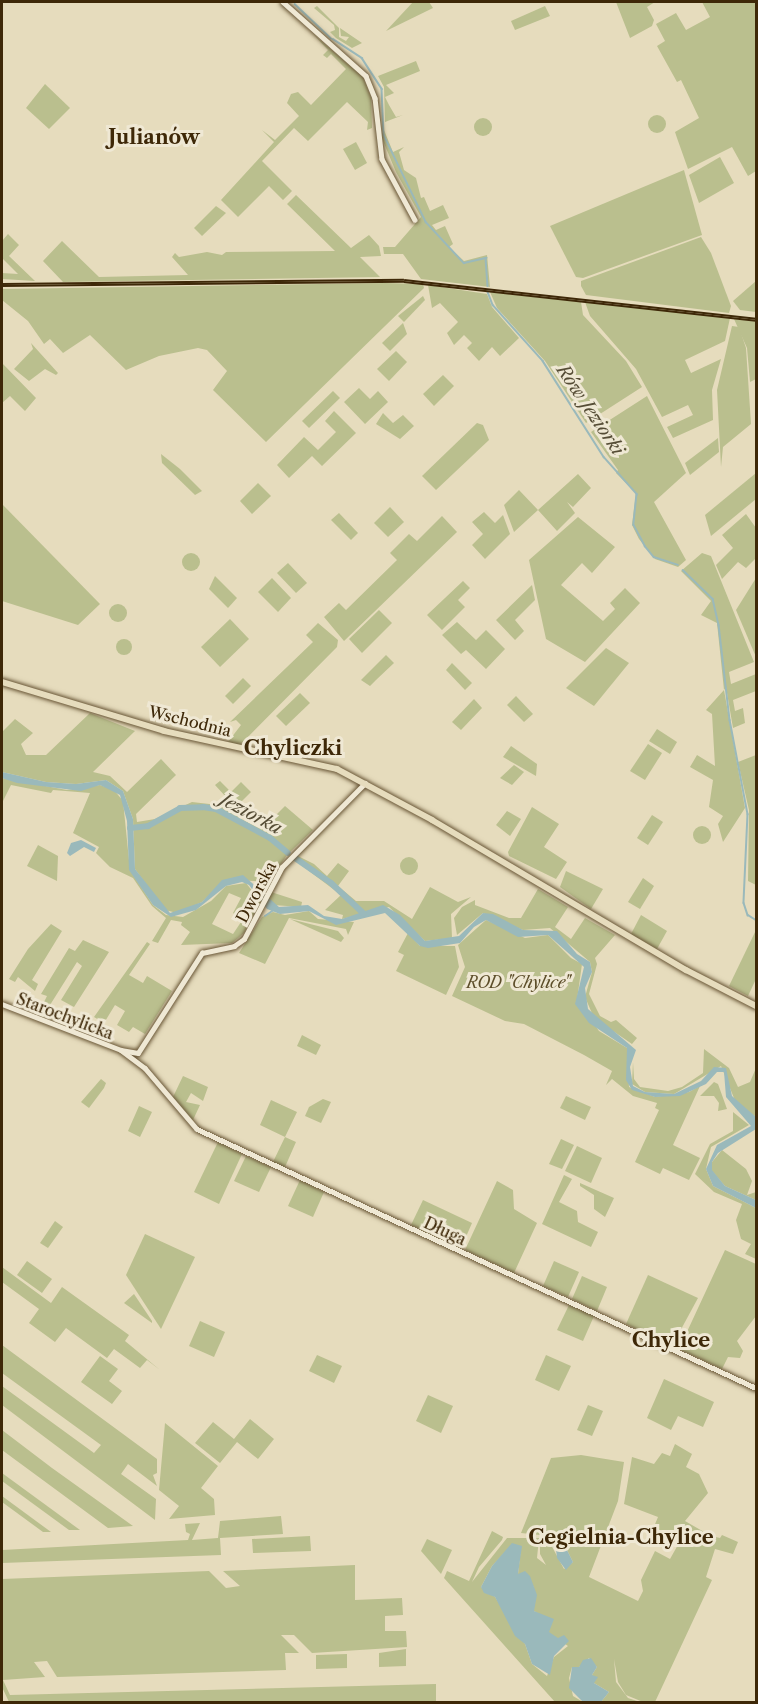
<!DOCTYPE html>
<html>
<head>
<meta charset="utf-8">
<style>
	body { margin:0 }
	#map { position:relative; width:758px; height:1704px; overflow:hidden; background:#e6dcbd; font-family:"Libre Caslon Text",serif }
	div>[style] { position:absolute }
	.green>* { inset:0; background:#babf8e }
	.round { border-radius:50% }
	.water>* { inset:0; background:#9ab9bb }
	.stream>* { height:1.5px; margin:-0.75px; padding:0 0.75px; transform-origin:0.75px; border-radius:0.75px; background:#9ab9bb }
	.river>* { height:6px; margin:-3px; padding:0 3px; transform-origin:3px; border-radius:3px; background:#9ab9bb }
	.roads { filter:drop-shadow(0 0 2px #685535) drop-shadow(0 0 2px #685535) }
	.minor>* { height:4.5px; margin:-2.25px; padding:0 2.25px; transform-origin:2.25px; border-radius:2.25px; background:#efe8d4 }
	.major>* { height:6px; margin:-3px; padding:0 3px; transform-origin:3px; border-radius:3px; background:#e6dcbd }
	.rail>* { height:4px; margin-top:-2px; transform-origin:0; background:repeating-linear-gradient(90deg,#efe8d4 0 4.5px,#3e2808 0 9px); box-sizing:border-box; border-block:2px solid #3e2808 }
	span { translate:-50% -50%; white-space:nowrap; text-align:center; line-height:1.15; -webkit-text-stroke:6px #efe8d4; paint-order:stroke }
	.street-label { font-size:16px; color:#3e2808 }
	.park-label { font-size:16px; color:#5d4e2a; font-style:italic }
	.water-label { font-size:18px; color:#554c35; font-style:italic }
	.quarter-label { font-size:20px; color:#3e2808; font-weight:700 }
	.frame { position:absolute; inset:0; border:3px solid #3e2808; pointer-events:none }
</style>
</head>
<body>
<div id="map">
	<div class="green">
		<i style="clip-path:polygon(413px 2px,429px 2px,433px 8px,386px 31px)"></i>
		<i style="clip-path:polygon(616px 2px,655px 2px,647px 7px,654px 20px,652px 26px,630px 38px)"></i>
		<i style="clip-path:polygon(702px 2px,756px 2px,756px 171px,748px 176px,732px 147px,688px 169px,677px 138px,675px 132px,699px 118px,681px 80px,677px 82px,657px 46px,665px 41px,656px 24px,676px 13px,686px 30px,710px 17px)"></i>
		<i style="clip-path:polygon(317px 6px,339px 28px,339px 37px,346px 41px,349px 37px,341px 36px,340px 28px,362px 43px,352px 48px,336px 38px,330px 32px,335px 30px,334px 25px,314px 8px)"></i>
		<i style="clip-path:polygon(545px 6px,550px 16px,515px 30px,511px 21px)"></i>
		<i style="clip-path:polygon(313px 34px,363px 77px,371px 97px,372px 128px,367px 130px,368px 122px,347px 102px,308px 141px,294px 128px,262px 161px,292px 191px,283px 200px,269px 186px,238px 217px,221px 200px,274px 142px,262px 130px,275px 140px,299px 116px,287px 103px,291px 94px,298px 92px,311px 105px,346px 69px,331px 54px,327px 58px,323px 55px,328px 50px)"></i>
		<i style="clip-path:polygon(416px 61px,420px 71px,386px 85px,394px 93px,385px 97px,389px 105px,396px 117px,403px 115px,385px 122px,384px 87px,378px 76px)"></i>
		<i style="clip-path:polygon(45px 84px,70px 108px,49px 129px,26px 108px)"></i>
		<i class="round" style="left:648px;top:115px;width:18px;height:18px"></i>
		<i class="round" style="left:474px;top:118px;width:18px;height:18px"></i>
		<i style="clip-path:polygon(384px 130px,393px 152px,404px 147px,399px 152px,404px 170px,416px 178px,421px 198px,424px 197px,430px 211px,443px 205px,449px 218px,432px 225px,436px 230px,445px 226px,453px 244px,449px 247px,464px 261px,487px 255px,490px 287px,421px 279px,403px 254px,384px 254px,383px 247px,395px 247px,421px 217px,396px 172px,381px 136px)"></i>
		<i style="clip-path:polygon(356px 142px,367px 163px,355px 170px,343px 149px)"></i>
		<i style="clip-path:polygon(720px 157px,734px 183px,699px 203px,689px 175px)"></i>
		<i style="clip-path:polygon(684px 170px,702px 235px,583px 278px,576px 277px,550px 226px)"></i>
		<i style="clip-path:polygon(296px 195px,351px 248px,369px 235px,379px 246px,381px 256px,360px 257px,380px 277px,63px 282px,43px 261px,62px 241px,99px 277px,188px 275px,172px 257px,175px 253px,179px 257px,207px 252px,222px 255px,226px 252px,335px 251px,287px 204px)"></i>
		<i style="clip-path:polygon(216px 206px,226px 213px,202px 236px,194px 228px)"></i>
		<i style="clip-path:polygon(8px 234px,19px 245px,9px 256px,35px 281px,2px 279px,2px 273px,18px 274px,2px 258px,2px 241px)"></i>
		<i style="clip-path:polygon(701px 237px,711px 253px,731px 306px,729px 313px,586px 295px,581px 286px,581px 281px)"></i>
		<i style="clip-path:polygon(756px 281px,756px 312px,740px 310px,733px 301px)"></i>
		<i style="clip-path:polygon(386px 283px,423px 284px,424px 288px,266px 442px,213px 390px,227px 371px,207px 350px,198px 348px,159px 356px,126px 370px,90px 335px,63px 353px,50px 339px,44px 344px,28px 321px,2px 300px,2px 289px)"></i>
		<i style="clip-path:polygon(428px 285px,487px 294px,492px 307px,519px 338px,500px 356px,492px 347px,479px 361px,467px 348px,472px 343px,464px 335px,454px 345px,447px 333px,458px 322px,440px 303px,432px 308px)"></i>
		<i style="clip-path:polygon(490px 292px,581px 302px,583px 315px,626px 361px,642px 387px,586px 423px,545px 361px,497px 308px)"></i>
		<i style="clip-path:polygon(423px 296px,425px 300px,404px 322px,398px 316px)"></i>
		<i style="clip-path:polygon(585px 302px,730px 318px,725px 341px,685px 360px,691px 373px,721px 359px,712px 390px,713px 420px,673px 438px,667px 427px,693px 415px,688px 405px,662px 417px,636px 369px,590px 316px)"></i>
		<i style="clip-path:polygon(734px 319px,756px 321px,756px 379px,750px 382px,747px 348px)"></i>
		<i style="clip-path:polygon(403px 323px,407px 334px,390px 351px,382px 343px)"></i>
		<i style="clip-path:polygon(732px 326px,739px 327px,746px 348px,751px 424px,723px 447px,721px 467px,717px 390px)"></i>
		<i style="clip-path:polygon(31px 343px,58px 373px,56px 375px,45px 369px,29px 381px,14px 369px,33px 349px)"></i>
		<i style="clip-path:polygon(396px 351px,407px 362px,389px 381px,377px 369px)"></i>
		<i style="clip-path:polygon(2px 363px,36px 398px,25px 411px,10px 396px,2px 403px)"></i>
		<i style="clip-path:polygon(443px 375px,454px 386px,434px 406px,423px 394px)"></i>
		<i style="clip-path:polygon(359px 388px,370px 399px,378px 391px,388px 402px,365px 424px,344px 402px)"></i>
		<i style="clip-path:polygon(333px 391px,340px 398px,309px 428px,302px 421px)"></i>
		<i style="clip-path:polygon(647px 396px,686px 473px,654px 502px,686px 560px,678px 567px,655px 559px,639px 539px,632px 525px,636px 493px,616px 473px,618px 470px,591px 432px)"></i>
		<i style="clip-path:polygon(334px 411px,356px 433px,322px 466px,312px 456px,289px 478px,277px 465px,304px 437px,318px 450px,336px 432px,325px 421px)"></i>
		<i style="clip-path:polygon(383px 413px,393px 423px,403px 415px,414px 426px,400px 439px,376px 424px)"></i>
		<i style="clip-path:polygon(477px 423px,483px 425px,489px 440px,436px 490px,422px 476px)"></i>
		<i style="clip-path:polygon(718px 438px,719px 452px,690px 475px,685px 463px)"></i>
		<i style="clip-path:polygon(161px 454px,180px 469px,202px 491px,195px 495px,162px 463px)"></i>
		<i style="clip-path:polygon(756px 473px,756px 499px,711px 536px,705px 515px)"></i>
		<i style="clip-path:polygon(578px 474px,591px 488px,573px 507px,567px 502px,575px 513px,557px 531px,538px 510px,514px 532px,504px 505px,519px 490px,538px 510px)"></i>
		<i style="clip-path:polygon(258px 483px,271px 496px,252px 514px,240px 501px)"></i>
		<i style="clip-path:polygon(2px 504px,100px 604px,78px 625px,2px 601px)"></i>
		<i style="clip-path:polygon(390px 507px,404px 522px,388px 537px,374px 523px)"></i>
		<i style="clip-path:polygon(484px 512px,495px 523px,503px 515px,510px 534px,485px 559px,472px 545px,483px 534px,472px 522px)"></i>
		<i style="clip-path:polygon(339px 513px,358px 533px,351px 540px,331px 520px)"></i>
		<i style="clip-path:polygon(746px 514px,756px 528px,756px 558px,746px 568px,738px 562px,722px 579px,716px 565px,733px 548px,722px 535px)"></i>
		<i style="clip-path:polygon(442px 516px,457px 532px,344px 641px,324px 617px,339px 603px,346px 610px,397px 560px,390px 553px,409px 534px,417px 541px)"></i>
		<i style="clip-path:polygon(578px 517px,615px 547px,592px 573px,582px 563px,561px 585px,603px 621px,615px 609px,610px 603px,625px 588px,640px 603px,585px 662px,546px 639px,529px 560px)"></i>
		<i style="clip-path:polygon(702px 553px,711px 556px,754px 662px,729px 672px,731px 684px,756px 674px,756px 691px,733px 700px,735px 711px,743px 708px,745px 723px,733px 728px,726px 687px,724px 690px,745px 808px,723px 842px,718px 824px,723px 816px,709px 807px,713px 780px,690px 767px,697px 755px,715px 766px,712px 714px,706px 710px,724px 690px,717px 623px,701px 615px,711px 601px,681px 571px)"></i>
		<i class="round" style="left:182px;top:553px;width:18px;height:18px"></i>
		<i style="clip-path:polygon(288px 563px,307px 583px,296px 593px,277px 573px)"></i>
		<i style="clip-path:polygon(215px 576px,237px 598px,228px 608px,209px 589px)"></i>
		<i style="clip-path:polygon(272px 578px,291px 598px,278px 612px,258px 592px)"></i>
		<i style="clip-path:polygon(756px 578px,756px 657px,736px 610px)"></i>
		<i style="clip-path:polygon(463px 581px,470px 588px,458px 600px,465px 607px,442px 630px,427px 615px)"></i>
		<i style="clip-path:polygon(532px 585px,535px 600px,515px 620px,524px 631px,515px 640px,496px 620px)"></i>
		<i class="round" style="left:109px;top:604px;width:18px;height:18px"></i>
		<i style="clip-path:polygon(379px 610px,392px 623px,362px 653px,349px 639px)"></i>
		<i style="clip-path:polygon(230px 619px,249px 639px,220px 667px,201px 647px)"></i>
		<i style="clip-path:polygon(457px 622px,476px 640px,486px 630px,505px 649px,486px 669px,466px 650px,461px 654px,442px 635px)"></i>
		<i style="clip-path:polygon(318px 623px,338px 640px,337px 647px,240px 745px,228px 742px,241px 725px,236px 720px,230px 722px,313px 642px,306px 635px)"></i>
		<i class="round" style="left:116px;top:639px;width:16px;height:16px"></i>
		<i style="clip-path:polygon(606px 648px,629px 663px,594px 706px,566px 688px)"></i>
		<i style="clip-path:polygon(386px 655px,394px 663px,376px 680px,370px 686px,361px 680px)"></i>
		<i style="clip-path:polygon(452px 663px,472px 683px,465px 690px,446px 670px)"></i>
		<i style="clip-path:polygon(243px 678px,251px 686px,233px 704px,225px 696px)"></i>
		<i style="clip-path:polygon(300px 693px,310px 703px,286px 726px,276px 716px)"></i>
		<i style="clip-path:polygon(516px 696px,533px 714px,524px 722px,507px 705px)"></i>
		<i style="clip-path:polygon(474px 699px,482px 708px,461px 730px,452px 722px)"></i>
		<i style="clip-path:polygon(90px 713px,135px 731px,93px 772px,110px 776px,127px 792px,161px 759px,176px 775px,136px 814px,137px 822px,155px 819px,192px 802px,218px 805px,226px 797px,215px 785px,220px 781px,231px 792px,241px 782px,251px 792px,231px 812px,243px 820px,262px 829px,285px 806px,313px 830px,287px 855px,262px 892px,255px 881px,225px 880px,202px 902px,177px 913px,165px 910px,135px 869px,133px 819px,123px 791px,106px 780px,76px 784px,46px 782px,2px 772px,2px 732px,15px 719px,33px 733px,21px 744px,26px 755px,46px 755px)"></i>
		<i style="clip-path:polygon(657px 729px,677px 742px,670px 754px,649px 741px)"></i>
		<i style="clip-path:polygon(648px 744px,662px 753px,645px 780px,630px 771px)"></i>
		<i style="clip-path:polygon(511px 746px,537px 764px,536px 776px,503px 757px)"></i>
		<i style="clip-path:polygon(756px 755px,756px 885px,748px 881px,749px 810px,738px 762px)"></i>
		<i style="clip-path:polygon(514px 765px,524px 772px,512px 785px,500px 778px)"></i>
		<i style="clip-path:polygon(evenodd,2px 778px,67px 790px,100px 785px,114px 790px,123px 801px,130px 870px,153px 905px,166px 915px,183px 917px,211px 901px,226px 886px,246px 883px,261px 902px,244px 933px,232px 943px,181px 945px,190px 932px,181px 925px,182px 922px,171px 920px,158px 943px,152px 941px,166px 918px,152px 906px,133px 878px,110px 867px,96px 853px,99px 847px,73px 833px,90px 793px,53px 790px,51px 793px,11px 785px,2px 803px,2px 778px,229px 893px,241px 898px,233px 913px,243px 919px,233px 934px,212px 924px,229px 893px)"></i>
		<i style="clip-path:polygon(532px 807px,559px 824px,544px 847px,567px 862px,556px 879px,509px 856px,508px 852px)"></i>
		<i style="clip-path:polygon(507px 811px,521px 819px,510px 836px,496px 825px)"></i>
		<i style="clip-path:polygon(652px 815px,663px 822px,648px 845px,637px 838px)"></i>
		<i class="round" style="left:693px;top:826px;width:18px;height:18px"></i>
		<i style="clip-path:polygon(38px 845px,58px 856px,57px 881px,27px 866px)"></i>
		<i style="clip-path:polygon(296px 855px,314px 864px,327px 876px,338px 863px,349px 871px,338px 886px,356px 901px,384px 901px,412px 919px,430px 887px,458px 902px,471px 897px,451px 914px,452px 938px,425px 941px,389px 907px,342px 919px,343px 915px,325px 910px,341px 895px,293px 859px)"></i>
		<i class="round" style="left:400px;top:857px;width:18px;height:18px"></i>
		<i style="clip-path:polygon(566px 871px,603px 889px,591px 909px,560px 887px)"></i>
		<i style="clip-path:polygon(643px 878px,654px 886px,640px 909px,628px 902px)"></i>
		<i style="clip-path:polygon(538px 889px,568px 907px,555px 927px,571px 939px,585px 918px,615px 935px,595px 958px,597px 964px,589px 994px,600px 1016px,611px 1022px,616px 1020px,637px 1038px,632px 1044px,594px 1018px,585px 997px,592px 972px,590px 962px,550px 928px,523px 930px,483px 913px,457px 935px,454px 918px,462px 907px,475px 900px,475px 905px,509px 918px,521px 918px)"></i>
		<i style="clip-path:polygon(271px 892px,302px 902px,301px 907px,273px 905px,267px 900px)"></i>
		<i style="clip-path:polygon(309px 911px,318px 919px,354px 922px,348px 935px,346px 929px,289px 918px,265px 964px,239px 953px,262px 917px,273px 912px,285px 915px)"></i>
		<i style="clip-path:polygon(641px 915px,667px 931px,657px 949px,631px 934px)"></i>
		<i style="clip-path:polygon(290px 919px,338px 931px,344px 938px,341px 942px)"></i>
		<i style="clip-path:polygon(486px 920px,525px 938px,548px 935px,571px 958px,582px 964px,577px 1000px,599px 1031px,627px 1048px,629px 1087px,655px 1097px,689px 1092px,700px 1086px,673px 1145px,700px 1158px,689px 1180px,663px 1168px,660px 1174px,635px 1162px,659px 1110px,655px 1108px,657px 1103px,633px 1096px,612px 1079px,606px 1085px,612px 1071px,584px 1055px,524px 1024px,505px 1021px,452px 996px,465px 967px,458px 945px)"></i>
		<i style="clip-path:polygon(51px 924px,62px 931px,32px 980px,38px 984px,35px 991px,18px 977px,15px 982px,9px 979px,28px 949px)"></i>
		<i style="clip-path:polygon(756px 930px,756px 979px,748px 996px,729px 986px)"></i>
		<i style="clip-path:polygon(408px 933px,420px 946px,455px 946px,459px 967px,446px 995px,396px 971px,404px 955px,398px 952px)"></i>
		<i style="clip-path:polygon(83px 940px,109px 952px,74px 1007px,61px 1000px,82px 966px,77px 962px,50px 1005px,44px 1002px,47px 996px,41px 994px,69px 948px,75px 951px)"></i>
		<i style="clip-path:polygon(147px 942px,150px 944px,129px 975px,143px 983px,147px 976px,172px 991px,145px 1034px,133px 1027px,129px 1032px,117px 1025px,125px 1011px,115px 1005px,104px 1023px,94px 1017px)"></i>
		<i style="clip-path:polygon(302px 1035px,321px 1045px,316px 1055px,297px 1046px)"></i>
		<i style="clip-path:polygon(704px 1049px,729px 1068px,738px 1087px,750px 1082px,756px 1068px,756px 1117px,736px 1103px,721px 1066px,674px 1094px,645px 1092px,632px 1084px,633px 1062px,634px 1079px,640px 1087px,668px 1091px,682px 1087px,703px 1073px)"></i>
		<i style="clip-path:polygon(183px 1076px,208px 1087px,203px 1101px,191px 1093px,186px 1102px,200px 1105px,193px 1120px,173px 1097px)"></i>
		<i style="clip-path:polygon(101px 1079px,106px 1083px,104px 1088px,89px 1108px,81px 1102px)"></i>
		<i style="clip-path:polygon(714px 1082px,718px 1084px,727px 1109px,718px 1111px,719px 1103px,714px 1096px,700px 1096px)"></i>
		<i style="clip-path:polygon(566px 1096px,591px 1107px,585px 1120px,560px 1108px)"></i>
		<i style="clip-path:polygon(323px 1099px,331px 1102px,321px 1123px,305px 1116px,309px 1107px)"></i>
		<i style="clip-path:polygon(271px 1100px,297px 1112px,285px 1137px,296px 1142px,285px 1167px,273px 1162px,285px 1137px,260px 1125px)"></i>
		<i style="clip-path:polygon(139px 1106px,152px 1112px,140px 1137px,128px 1131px)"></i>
		<i style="clip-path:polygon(733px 1112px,749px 1125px,711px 1147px,706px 1169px,713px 1186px,756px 1208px,756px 1259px,745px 1254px,751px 1244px,741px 1239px,736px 1220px,742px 1204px,714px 1192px,695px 1174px,710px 1144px,733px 1131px)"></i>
		<i style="clip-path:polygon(561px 1139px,574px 1145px,562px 1169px,549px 1164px)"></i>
		<i style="clip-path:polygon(218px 1142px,242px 1154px,219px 1204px,194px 1192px)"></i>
		<i style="clip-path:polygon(577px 1146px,602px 1158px,591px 1183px,565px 1171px)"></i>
		<i style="clip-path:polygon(722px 1150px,746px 1169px,752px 1181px,747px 1195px,756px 1192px,756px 1200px,725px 1186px,712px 1171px,712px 1162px)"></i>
		<i style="clip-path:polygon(246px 1156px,271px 1167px,259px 1192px,234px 1181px)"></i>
		<i style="clip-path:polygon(564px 1175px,572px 1179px,559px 1202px,577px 1211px,578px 1222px,598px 1232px,591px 1247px,542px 1224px)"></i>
		<i style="clip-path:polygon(300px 1180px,324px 1192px,313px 1217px,288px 1206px)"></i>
		<i style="clip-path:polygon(497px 1181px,513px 1190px,514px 1209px,537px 1223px,514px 1273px,465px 1250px)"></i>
		<i style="clip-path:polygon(580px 1183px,614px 1198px,605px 1217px,594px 1209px,594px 1195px,580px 1186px)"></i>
		<i style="clip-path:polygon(423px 1200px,472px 1223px,461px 1248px,411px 1225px)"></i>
		<i style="clip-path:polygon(55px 1221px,63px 1227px,48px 1248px,40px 1243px)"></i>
		<i style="clip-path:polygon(145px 1234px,195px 1257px,161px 1329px,126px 1275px)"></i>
		<i style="clip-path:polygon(725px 1250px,756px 1264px,756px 1316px,737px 1341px,743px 1351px,740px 1358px,728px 1357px,722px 1369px,679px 1349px)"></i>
		<i style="clip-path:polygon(27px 1261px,52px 1279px,42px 1293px,17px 1275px)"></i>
		<i style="clip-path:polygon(554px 1261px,579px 1272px,568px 1297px,543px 1286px)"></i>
		<i style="clip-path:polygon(2px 1267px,51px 1303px,62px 1287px,129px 1335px,125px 1341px,160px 1370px,147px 1360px,140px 1368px,114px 1349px,107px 1358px,66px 1328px,55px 1342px,29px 1323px,39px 1309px,2px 1282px)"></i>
		<i style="clip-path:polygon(648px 1275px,698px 1298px,672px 1346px,626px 1324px)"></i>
		<i style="clip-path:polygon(582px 1276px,607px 1287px,597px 1311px,572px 1299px)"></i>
		<i style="clip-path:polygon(134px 1294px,152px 1321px,152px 1323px,124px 1303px)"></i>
		<i style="clip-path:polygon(569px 1305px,594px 1316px,583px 1341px,557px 1330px)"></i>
		<i style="clip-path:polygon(200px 1321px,225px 1332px,214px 1357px,189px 1346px)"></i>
		<i style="clip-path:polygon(2px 1345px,157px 1459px,157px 1473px,153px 1475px,157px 1486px,128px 1464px,121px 1474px,156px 1499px,155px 1520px,2px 1405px,2px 1386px,94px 1453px,101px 1445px,2px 1373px)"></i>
		<i style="clip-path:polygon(317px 1355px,342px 1366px,334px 1383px,309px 1371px)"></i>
		<i style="clip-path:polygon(546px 1355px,571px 1366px,559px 1391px,535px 1380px)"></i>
		<i style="clip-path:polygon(100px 1356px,118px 1369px,109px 1381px,122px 1391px,112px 1404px,81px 1382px)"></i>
		<i style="clip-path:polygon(664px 1379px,714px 1402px,703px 1427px,678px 1416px,671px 1430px,647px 1418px)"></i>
		<i style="clip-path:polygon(428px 1395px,453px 1406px,441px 1433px,416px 1421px)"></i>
		<i style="clip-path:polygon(588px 1405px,603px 1411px,592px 1436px,577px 1430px)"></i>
		<i style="clip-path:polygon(250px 1419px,274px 1439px,258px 1459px,237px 1442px,220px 1463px,195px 1443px,213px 1422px,234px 1439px)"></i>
		<i style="clip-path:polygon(165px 1423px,218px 1466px,201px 1488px,214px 1499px,215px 1515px,169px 1519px,179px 1506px,159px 1490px)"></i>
		<i style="clip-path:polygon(2px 1430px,52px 1468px,133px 1526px,108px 1528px,2px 1450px)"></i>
		<i style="clip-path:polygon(evenodd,675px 1444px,692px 1454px,686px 1467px,699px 1474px,708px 1493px,685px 1521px,711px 1536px,720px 1538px,722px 1535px,738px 1542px,733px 1554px,715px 1549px,706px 1577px,712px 1580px,655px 1702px,643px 1702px,626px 1695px,618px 1682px,614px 1659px,616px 1682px,628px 1698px,640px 1702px,601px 1702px,609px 1692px,594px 1683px,592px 1675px,597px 1667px,589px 1658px,579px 1667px,572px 1667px,569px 1678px,573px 1696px,583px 1702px,555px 1702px,444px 1578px,447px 1571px,469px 1581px,492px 1531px,503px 1537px,502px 1540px,479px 1567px,472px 1582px,507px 1538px,539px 1538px,537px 1558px,546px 1565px,540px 1554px,540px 1535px,521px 1533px,551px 1458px,581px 1455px,624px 1462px,618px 1501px,589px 1577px,638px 1601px,643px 1591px,641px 1580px,655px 1551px,670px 1559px,679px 1543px,653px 1529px,658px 1517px,624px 1504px,632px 1457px,654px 1464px,662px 1453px,670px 1456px,675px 1444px,559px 1530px,566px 1533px,566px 1548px,573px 1562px,564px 1569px,550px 1543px,559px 1530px,675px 1444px,509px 1548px,521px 1548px,518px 1574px,534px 1587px,534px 1611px,546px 1618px,549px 1633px,568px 1646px,554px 1657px,547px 1676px,532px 1664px,525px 1644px,495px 1597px,481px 1587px,492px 1566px,509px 1548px)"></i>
		<i style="clip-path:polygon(2px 1473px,80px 1530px,69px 1530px,2px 1481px)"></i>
		<i style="clip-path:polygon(2px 1496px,51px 1532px,43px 1532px,2px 1502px)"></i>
		<i style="clip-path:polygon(281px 1516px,283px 1534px,220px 1538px,221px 1555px,2px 1563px,2px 1550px,188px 1540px,190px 1534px,186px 1532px,185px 1524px,200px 1523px,192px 1540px,218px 1538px,220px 1521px)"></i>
		<i style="clip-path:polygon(310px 1536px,311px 1551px,253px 1553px,252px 1539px)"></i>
		<i style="clip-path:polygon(427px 1539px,452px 1550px,441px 1574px,421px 1551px)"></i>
		<i style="clip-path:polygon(355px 1565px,355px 1600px,402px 1598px,403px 1615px,385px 1616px,385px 1631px,406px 1631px,407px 1647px,312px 1653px,294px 1635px,281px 1635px,299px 1653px,285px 1653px,286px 1670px,57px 1677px,47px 1661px,34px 1662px,45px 1677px,3px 1680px,10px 1695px,474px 1683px,436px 1684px,436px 1702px,9px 1702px,2px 1687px,2px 1579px,209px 1571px,226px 1588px,240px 1586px,223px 1571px)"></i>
		<i style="clip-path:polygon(406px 1649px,406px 1666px,379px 1667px,379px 1653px)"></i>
		<i style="clip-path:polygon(347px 1654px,347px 1668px,316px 1669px,316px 1655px)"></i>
	</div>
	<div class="water">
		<i style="clip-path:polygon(2px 772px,46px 782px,76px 784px,106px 780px,123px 791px,133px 819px,135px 869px,170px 913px,202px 902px,222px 880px,243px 875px,279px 907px,308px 905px,324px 916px,342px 919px,383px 905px,400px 915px,425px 941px,459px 936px,483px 913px,493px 914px,523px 930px,557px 931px,577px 954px,590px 962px,592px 972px,585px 988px,588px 1009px,636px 1050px,630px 1067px,633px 1086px,645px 1092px,674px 1094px,701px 1081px,714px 1067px,726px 1068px,732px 1096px,756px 1117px,756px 1129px,718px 1153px,712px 1162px,712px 1170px,725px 1186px,756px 1200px,756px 1208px,713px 1186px,706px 1169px,717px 1145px,751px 1126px,726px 1097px,724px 1072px,717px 1072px,706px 1084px,680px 1096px,655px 1097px,632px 1090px,626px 1080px,627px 1048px,589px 1023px,575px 1004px,584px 967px,548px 935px,518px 937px,486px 920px,474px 927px,460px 943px,428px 948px,420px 946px,385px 913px,336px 925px,309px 911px,280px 914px,267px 909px,249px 885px,242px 882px,226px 886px,196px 910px,171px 917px,153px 905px,129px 870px,127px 821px,120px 795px,100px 785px,81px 791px,17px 783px,2px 778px)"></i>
		<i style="clip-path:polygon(81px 840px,96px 848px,94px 852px,84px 847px,70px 856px,67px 853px,71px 843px)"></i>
		<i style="clip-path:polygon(559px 1530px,566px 1533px,566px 1548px,573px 1562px,566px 1570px,557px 1558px,556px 1549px,550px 1545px)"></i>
		<i style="clip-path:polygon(512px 1543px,522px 1546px,518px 1574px,525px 1571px,530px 1576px,537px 1595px,534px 1611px,554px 1619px,549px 1632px,558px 1638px,564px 1635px,569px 1641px,554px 1656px,550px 1675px,532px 1664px,525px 1644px,515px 1636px,495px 1597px,484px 1593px,481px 1587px,492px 1566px)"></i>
		<i style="clip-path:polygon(591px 1658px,597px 1667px,592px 1675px,598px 1677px,594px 1683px,609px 1692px,601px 1702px,583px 1702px,569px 1688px,572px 1667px,579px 1667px,583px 1660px)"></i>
	</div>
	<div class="stream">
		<i style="left:295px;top:4px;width:50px;rotate:43.4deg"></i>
		<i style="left:333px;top:39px;width:35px;rotate:33deg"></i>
		<i style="left:362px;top:58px;width:37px;rotate:57deg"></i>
		<i style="left:382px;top:89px;width:46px;rotate:87.5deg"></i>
		<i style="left:384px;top:135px;width:97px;rotate:64.2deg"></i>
		<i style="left:426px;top:222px;width:56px;rotate:47.2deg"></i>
		<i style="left:464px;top:263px;width:23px;rotate:-13deg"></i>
		<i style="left:486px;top:258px;width:28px;rotate:86deg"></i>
		<i style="left:488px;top:292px;width:14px;rotate:69deg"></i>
		<i style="left:493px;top:305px;width:75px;rotate:48.2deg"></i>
		<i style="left:543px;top:361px;width:114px;rotate:57.6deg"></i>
		<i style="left:604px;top:457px;width:50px;rotate:48.3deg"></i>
		<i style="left:637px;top:494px;width:31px;rotate:96deg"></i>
		<i style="left:634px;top:525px;width:24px;rotate:62deg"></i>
		<i style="left:645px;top:546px;width:14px;rotate:51deg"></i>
		<i style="left:654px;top:557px;width:25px;rotate:18deg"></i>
		<i style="left:683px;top:570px;width:42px;rotate:44deg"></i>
		<i style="left:713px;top:599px;width:27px;rotate:77deg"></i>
		<i style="left:719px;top:625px;width:96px;rotate:83.4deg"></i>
		<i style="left:730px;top:720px;width:96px;rotate:79.2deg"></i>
		<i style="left:748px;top:814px;width:89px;rotate:92.6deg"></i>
		<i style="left:744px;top:903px;width:13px;rotate:72deg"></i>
		<i style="left:748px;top:915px;width:9px;rotate:32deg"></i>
		<i style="left:265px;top:916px;width:11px;rotate:-34deg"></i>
	</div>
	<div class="river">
		<i style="left:130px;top:828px;width:18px;rotate:-6deg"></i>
		<i style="left:148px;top:826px;width:37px;rotate:-29deg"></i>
		<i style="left:180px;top:808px;width:23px;rotate:-2deg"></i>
		<i style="left:203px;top:807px;width:13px;rotate:9deg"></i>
		<i style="left:216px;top:809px;width:61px;rotate:28.2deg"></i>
		<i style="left:270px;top:838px;width:23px;rotate:40deg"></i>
		<i style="left:295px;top:858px;width:44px;rotate:34.8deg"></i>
		<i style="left:331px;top:883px;width:45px;rotate:43.2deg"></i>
	</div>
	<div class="roads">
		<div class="minor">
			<i style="left:283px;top:2px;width:111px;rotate:41.7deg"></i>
			<i style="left:366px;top:76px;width:24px;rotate:68deg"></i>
			<i style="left:375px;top:98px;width:61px;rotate:83.5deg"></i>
			<i style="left:382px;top:159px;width:69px;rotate:61.6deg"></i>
			<i style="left:2px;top:1004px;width:128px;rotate:21.1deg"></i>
			<i style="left:121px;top:1050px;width:17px;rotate:10deg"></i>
			<i style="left:121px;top:1050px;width:30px;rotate:37deg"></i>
			<i style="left:145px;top:1068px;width:80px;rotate:49.6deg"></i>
			<i style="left:197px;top:1129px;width:616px;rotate:24.86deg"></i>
			<i style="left:138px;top:1053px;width:119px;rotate:-57.4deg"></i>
			<i style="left:202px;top:953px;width:33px;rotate:-12deg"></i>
			<i style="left:234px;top:946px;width:12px;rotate:-35deg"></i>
			<i style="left:244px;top:939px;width:81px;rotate:-62.2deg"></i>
			<i style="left:282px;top:867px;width:118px;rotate:-45.3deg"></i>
		</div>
		<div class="major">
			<i style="left:2px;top:682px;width:169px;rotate:16.8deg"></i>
			<i style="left:164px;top:731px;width:177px;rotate:12.4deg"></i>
			<i style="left:337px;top:769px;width:108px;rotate:28.2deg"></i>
			<i style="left:432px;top:820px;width:295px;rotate:30.6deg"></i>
			<i style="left:686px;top:970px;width:79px;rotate:27.2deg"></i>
		</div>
	</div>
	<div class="rail">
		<i style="left:2px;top:285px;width:402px;rotate:-0.6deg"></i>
		<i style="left:404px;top:281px;width:354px;rotate:6.3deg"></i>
	</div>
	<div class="street-label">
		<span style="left:190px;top:721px;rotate:14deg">Wschodnia</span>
		<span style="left:256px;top:892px;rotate:-62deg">Dworska</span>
		<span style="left:65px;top:1016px;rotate:21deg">Starochylicka</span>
		<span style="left:445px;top:1231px;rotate:25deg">Długa</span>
	</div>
	<div class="park-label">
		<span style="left:518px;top:982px">ROD "Chylice"</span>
	</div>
	<div class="water-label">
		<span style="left:590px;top:410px;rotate:56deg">Rów Jeziorki</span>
		<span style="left:251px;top:814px;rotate:28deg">Jeziorka</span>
	</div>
	<div class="quarter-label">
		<span style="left:154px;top:137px">Julianów</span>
		<span style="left:293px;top:748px">Chyliczki</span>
		<span style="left:671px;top:1340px">Chylice</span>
		<span style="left:621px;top:1537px">Cegielnia-Chylice</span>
	</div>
	<div class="frame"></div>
</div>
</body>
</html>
